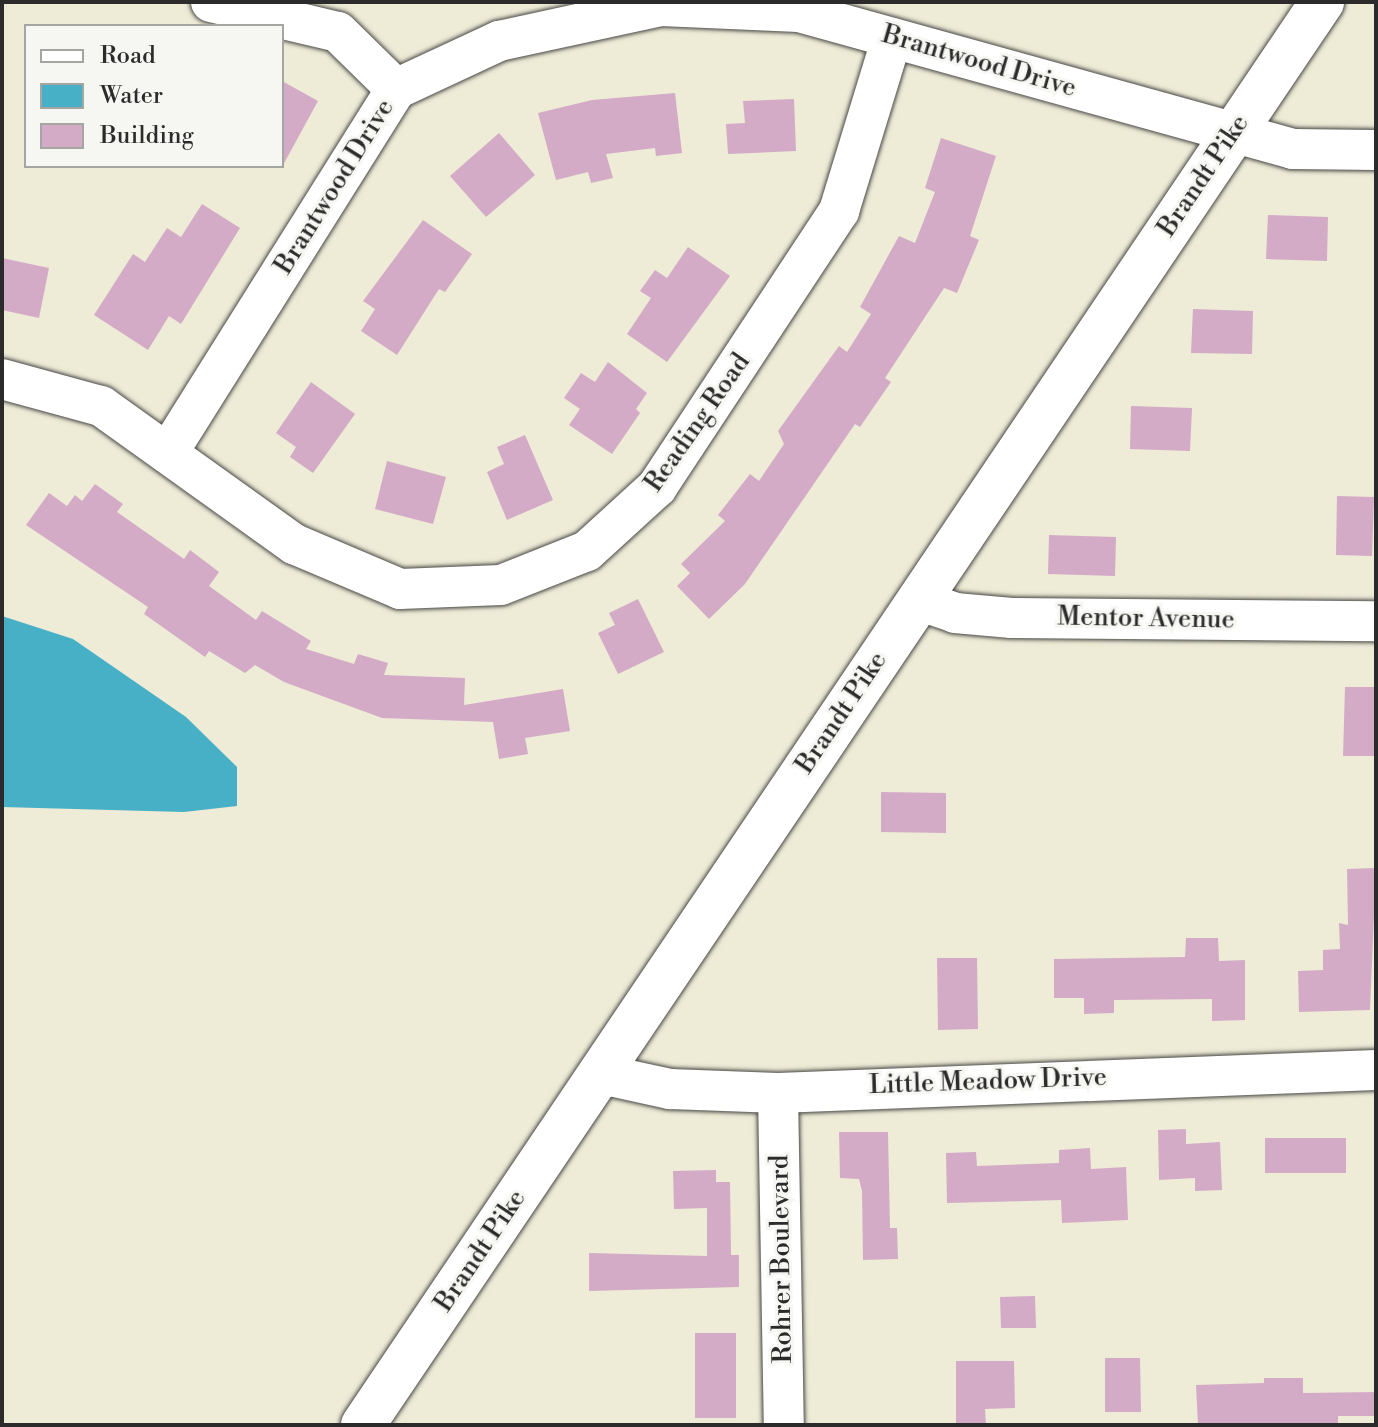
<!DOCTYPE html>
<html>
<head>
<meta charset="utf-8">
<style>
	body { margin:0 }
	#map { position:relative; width:1378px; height:1427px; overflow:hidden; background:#eeebd7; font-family:"Libre Bodoni",serif }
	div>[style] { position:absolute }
	.water>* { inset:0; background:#47b0c6 }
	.building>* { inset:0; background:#d4abc7 }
	.roads { filter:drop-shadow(0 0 2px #484845) drop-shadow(0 0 2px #484845) }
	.minor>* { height:40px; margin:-20px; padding:0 20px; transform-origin:20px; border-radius:20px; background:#fff }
	.major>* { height:44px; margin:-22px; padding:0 22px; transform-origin:22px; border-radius:22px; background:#fff }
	span { translate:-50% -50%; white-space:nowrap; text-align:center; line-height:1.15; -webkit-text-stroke:6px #f6f6f2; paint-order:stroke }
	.street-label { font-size:26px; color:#2b2b2b }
	.frame { position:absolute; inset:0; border:4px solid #2b2b2b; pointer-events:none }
	.legend { position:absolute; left:24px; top:24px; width:260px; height:144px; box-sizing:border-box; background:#f6f6f2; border:2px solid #a5a5a2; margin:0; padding:10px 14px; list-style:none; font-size:24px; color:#2b2b2b }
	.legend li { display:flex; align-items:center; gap:16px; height:40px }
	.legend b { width:40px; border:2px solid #a5a5a2 }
</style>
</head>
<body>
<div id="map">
	<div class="water">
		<i style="clip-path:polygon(2px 616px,73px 639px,186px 717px,237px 767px,237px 806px,184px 812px,2px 807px)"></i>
	</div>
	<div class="building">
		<i style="clip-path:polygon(282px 81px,318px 101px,282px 167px)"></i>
		<i style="clip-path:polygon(675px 93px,682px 153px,656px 156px,655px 148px,606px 154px,613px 178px,591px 183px,588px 172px,556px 180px,538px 113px,592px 100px)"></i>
		<i style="clip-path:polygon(794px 99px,796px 151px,728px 154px,726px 124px,745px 123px,743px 101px)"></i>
		<i style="clip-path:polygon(499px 133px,535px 175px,486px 217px,450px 176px)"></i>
		<i style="clip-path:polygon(941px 138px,996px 156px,970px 236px,979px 240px,957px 293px,944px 288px,885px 378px,891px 382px,860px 427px,855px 424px,745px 584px,709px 619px,677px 586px,690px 573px,681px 564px,725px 521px,718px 515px,750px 474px,759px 481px,784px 444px,778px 431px,839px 346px,847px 352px,871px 314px,860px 307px,899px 236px,915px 243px,935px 192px,925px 188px)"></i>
		<i style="clip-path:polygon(202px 204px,240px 228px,181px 324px,169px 316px,148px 350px,94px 315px,133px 254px,145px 262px,167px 228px,181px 237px)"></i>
		<i style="clip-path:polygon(1268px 215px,1328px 217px,1327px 261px,1266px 259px)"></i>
		<i style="clip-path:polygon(423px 220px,472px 254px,445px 292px,439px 289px,397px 355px,361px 331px,375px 309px,363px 301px)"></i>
		<i style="clip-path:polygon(688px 247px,730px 276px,667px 362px,627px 334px,651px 298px,640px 291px,655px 270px,667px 278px)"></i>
		<i style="clip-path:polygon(2px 258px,49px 268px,39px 318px,2px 310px)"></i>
		<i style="clip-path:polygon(1193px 309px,1253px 311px,1252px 354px,1191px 353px)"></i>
		<i style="clip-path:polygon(608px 362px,647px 393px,636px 409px,640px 413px,612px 454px,569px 425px,580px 409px,564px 398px,581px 373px,595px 382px)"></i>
		<i style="clip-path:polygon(311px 382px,355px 414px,313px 473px,290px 457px,296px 447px,276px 433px)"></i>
		<i style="clip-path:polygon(1131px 406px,1192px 408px,1190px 451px,1130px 449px)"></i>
		<i style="clip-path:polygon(525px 435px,553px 500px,507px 520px,487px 472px,504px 464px,497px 447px)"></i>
		<i style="clip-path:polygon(387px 461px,446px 477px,433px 524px,375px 509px)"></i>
		<i style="clip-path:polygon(95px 484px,123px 504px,117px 512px,184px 559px,190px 550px,219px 572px,209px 586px,256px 620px,262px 611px,311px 641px,306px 649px,354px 664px,358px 654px,388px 663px,384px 675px,465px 678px,464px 705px,563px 689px,570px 731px,525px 738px,528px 754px,499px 759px,493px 722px,382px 718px,284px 682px,255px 665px,245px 673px,209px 651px,205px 657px,144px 614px,148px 607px,26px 525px,49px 493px,67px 506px,75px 495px,82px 501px)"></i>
		<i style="clip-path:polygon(1337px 496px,1374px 497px,1372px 556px,1336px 555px)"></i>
		<i style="clip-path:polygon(1049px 535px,1116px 537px,1115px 576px,1048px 574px)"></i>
		<i style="clip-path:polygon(638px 599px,664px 652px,618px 674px,598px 633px,615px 625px,609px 613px)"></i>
		<i style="clip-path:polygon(1345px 687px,1376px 687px,1374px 756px,1343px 756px)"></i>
		<i style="clip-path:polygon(881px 792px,946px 793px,946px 833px,881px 832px)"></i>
		<i style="clip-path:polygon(1376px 868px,1370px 1010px,1299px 1012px,1298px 971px,1323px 970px,1323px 950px,1340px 949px,1339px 923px,1348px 925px,1347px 869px)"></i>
		<i style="clip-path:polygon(1186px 938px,1218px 938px,1219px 961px,1245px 960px,1245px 1020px,1212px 1021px,1212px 999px,1114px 1000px,1114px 1013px,1084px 1014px,1084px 998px,1054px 998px,1054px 959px,1185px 957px)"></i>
		<i style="clip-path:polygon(937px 958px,977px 958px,978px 1029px,938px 1030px)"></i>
		<i style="clip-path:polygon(1186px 1129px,1186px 1144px,1220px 1142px,1222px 1190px,1195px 1191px,1195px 1178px,1159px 1180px,1158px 1130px)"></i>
		<i style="clip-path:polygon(839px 1132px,888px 1132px,890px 1228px,897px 1228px,898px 1259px,863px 1260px,862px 1191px,859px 1179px,840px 1178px)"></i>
		<i style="clip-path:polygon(1265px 1138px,1346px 1138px,1346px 1173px,1265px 1173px)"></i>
		<i style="clip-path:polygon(1090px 1148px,1091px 1169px,1126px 1167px,1128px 1220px,1062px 1223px,1061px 1200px,947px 1203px,946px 1153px,976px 1152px,977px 1166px,1059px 1163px,1059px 1150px)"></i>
		<i style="clip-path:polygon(716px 1170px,716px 1182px,730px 1182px,731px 1255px,739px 1255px,739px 1287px,589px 1291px,589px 1253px,707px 1256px,707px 1208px,674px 1209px,673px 1171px)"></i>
		<i style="clip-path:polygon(1035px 1296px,1036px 1328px,1001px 1328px,1000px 1297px)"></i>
		<i style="clip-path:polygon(695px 1333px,736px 1333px,736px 1418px,695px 1418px)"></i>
		<i style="clip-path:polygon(1105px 1358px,1140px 1358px,1141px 1412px,1105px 1412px)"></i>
		<i style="clip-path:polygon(956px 1361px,1014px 1361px,1015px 1408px,985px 1409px,986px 1425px,956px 1425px)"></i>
		<i style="clip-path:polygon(1264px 1378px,1303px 1378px,1303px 1393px,1376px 1392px,1376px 1416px,1338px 1416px,1338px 1425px,1198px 1425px,1196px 1385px,1264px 1383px)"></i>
	</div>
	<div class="roads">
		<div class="minor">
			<i style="left:211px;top:2px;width:130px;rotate:13.3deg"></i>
			<i style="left:338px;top:32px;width:81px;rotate:44.5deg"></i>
			<i style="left:2px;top:379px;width:103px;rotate:15.3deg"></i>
			<i style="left:101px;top:406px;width:237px;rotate:35.6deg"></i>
			<i style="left:294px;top:544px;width:115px;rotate:23deg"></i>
			<i style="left:400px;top:589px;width:101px;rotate:-2.3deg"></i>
			<i style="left:501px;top:585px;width:92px;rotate:-21.6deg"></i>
			<i style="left:587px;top:551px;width:95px;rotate:-42.4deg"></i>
			<i style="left:657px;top:487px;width:331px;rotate:-56.6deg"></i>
			<i style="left:839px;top:211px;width:181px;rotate:-73deg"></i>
			<i style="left:169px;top:451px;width:427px;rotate:-57.9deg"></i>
			<i style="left:396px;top:89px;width:114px;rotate:-25deg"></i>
			<i style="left:499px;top:41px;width:166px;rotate:-12.2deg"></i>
			<i style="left:661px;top:6px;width:138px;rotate:2.5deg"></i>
			<i style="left:799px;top:12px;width:513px;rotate:15.5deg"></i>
			<i style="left:1293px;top:149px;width:83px;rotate:0.7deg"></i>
			<i style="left:918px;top:600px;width:39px;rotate:19deg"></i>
			<i style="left:955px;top:613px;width:57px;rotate:5deg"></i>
			<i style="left:1012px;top:618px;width:364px;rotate:0.5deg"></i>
			<i style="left:601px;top:1074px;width:71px;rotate:12.3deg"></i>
			<i style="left:670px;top:1089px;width:108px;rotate:2.1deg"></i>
			<i style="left:778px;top:1093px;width:598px;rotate:-2.2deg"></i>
			<i style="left:778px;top:1093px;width:332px;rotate:89deg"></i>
		</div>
		<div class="major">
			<i style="left:363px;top:1425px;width:1716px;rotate:-56.02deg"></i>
		</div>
	</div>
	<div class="street-label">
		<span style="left:979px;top:62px;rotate:16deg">Brantwood Drive</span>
		<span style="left:1204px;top:176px;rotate:-56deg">Brandt Pike</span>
		<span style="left:335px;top:187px;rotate:-58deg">Brantwood Drive</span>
		<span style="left:698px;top:423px;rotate:-55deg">Reading Road</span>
		<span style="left:1146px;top:619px;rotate:1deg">Mentor Avenue</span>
		<span style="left:842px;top:713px;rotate:-56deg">Brandt Pike</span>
		<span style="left:988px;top:1082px;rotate:-2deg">Little Meadow Drive</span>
		<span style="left:481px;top:1251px;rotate:-56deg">Brandt Pike</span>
		<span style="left:782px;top:1259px;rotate:-91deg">Rohrer Boulevard</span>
	</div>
	<div class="frame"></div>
	<ul class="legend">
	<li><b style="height:10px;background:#fff"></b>Road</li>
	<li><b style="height:22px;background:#47b0c6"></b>Water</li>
	<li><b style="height:22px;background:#d4abc7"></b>Building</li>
	</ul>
</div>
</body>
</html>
